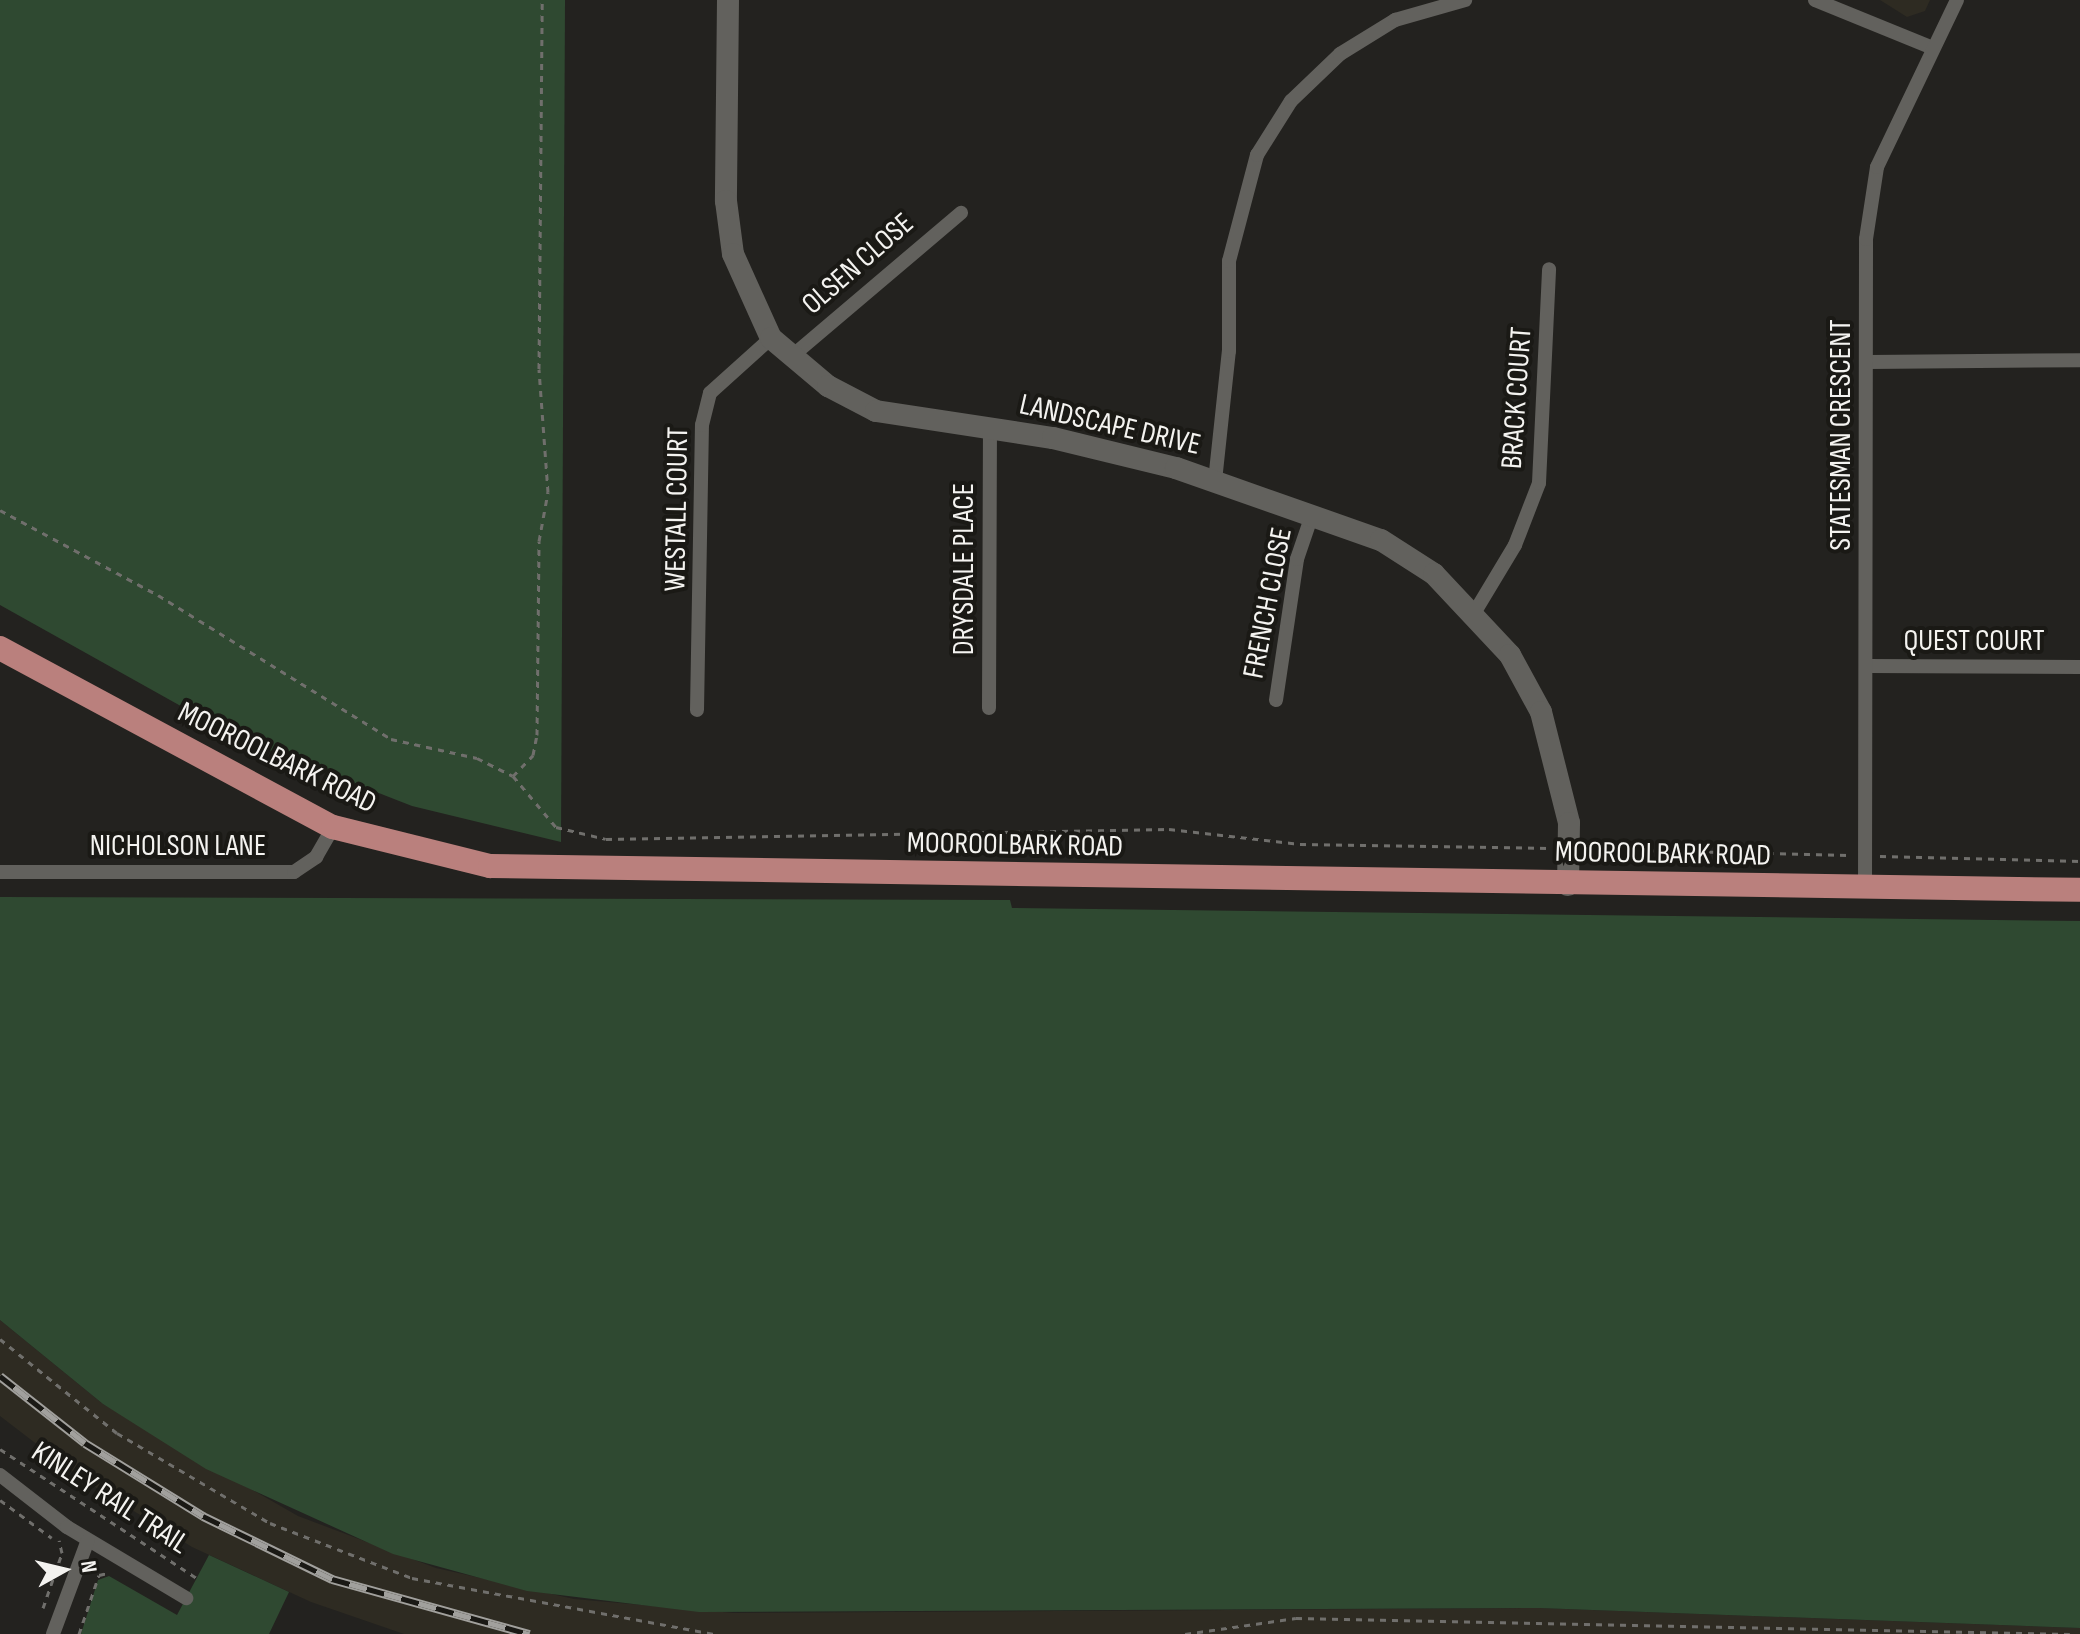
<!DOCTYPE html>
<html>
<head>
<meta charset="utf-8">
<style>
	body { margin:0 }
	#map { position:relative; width:2080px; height:1634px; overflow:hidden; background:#23221f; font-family:"Sofia Sans Condensed",sans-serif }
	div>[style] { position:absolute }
	.built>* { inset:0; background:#2e2b22 }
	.green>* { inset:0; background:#2f4931 }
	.path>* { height:3px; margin-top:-1.5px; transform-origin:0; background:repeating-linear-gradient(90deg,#706f6c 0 6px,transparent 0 12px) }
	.street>* { height:14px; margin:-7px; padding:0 7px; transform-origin:7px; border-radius:7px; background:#62615d }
	.secondary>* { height:22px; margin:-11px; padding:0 11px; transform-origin:11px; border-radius:11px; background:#62615d }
	.primary>* { height:24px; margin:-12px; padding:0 12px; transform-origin:12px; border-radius:12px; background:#ba807d }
	.rail>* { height:9px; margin-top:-4.5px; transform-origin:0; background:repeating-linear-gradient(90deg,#1a1915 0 18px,#a1a09d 0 36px); box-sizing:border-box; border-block:2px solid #a1a09d }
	span { translate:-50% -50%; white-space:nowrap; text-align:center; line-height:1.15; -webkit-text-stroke:8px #1a1915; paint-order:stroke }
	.street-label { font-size:30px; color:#f4f3f0 }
	.north { position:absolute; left:24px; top:1530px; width:80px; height:80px; -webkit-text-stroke:6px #1a1915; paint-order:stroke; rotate:82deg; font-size:22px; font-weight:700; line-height:32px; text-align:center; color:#f4f3f0 }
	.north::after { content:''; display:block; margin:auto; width:28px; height:36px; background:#f4f3f0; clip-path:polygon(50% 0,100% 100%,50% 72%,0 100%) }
</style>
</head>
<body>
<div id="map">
	<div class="built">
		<i style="clip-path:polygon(1880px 0,1930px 0,1925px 11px,1907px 17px)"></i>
		<i style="clip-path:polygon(0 1320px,103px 1404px,298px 1516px,436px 1568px,574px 1599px,734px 1613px,1539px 1608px,2080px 1628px,2080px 1634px,404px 1634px,311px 1602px,192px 1547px,82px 1479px,0 1416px)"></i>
	</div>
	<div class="green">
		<i style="clip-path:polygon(0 0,565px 0,561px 842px,412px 806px,238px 738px,0 605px)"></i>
		<i style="clip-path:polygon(0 897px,1010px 900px,1012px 908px,2080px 921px,2080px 1628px,1539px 1608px,699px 1612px,527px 1591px,393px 1554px,206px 1469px,103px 1404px,0 1320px)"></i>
		<i style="clip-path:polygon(209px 1555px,289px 1592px,269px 1634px,81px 1634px,98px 1580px,109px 1576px,177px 1615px)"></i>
	</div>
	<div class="path">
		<i style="left:0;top:510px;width:179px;rotate:28.3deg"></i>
		<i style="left:158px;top:595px;width:274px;rotate:31.7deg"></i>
		<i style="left:391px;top:739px;width:88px;rotate:12.5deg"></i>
		<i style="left:477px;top:758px;width:40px;rotate:26.6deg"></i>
		<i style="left:513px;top:776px;width:67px;rotate:49.9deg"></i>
		<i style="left:556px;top:827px;width:51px;rotate:13.5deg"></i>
		<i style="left:606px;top:839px;width:563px;rotate:-1.02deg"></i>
		<i style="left:1169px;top:829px;width:132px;rotate:6.5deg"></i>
		<i style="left:1300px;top:844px;width:248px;rotate:0.9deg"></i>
		<i style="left:513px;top:776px;width:29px;rotate:-46deg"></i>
		<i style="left:533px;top:755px;width:20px;rotate:-79deg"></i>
		<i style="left:537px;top:735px;width:194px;rotate:-89.4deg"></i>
		<i style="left:539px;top:541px;width:50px;rotate:-79.6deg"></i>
		<i style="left:548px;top:492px;width:123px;rotate:-94.2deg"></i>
		<i style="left:539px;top:369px;width:369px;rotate:-89.5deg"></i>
		<i style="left:1588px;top:849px;width:260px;rotate:1.3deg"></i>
		<i style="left:1880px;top:856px;width:200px;rotate:1.4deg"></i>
		<i style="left:0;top:1339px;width:150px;rotate:38.8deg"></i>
		<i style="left:117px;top:1433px;width:178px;rotate:30.5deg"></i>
		<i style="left:270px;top:1523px;width:152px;rotate:21.2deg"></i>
		<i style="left:412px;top:1578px;width:307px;rotate:10.5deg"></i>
		<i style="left:0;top:1449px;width:237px;rotate:33.3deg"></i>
		<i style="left:0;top:1500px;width:64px;rotate:36.2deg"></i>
		<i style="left:43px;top:1608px;width:58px;rotate:-70.9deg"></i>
		<i style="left:62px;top:1553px;width:13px;rotate:-103deg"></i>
		<i style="left:79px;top:1634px;width:62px;rotate:-71.3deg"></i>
		<i style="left:99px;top:1575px;width:9px;rotate:-13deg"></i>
		<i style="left:1185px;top:1634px;width:112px;rotate:-8.2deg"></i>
		<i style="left:1296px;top:1618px;width:774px;rotate:1.18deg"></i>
	</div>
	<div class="street">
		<i style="left:1815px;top:0;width:124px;rotate:22.2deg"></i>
		<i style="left:791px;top:357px;width:223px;rotate:-40.3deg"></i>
		<i style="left:1869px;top:362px;width:211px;rotate:-0.5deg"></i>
		<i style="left:1215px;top:481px;width:131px;rotate:-83.9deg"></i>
		<i style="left:1229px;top:351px;width:90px;rotate:-90deg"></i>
		<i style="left:1229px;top:261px;width:110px;rotate:-75.2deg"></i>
		<i style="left:1257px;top:155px;width:64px;rotate:-57.8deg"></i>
		<i style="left:1291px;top:101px;width:68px;rotate:-43.8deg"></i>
		<i style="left:1340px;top:54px;width:65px;rotate:-31.7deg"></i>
		<i style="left:1395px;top:20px;width:73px;rotate:-15.9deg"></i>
		<i style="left:1476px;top:610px;width:76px;rotate:-59deg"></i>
		<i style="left:1515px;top:545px;width:66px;rotate:-68.8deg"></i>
		<i style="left:1539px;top:483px;width:214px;rotate:-87.3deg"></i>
		<i style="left:1867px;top:666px;width:213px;rotate:0.3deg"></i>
		<i style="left:1276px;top:700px;width:143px;rotate:-81.5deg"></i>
		<i style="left:1297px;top:559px;width:46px;rotate:-71.2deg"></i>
		<i style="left:989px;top:708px;width:279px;rotate:-89.8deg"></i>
		<i style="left:697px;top:710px;width:285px;rotate:-89deg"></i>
		<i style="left:702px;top:425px;width:33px;rotate:-76deg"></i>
		<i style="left:710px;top:393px;width:82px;rotate:-42deg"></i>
		<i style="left:0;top:872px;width:294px"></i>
		<i style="left:294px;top:872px;width:27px;rotate:-34deg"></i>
		<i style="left:316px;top:857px;width:34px;rotate:-60deg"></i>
		<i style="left:1865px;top:889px;width:650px;rotate:-89.91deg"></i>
		<i style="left:1866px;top:239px;width:73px;rotate:-81.3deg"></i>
		<i style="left:1877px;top:167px;width:185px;rotate:-64.4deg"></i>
		<i style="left:0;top:1475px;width:85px;rotate:37.8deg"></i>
		<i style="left:67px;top:1527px;width:139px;rotate:30.8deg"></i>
		<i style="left:53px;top:1634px;width:100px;rotate:-69.6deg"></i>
	</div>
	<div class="secondary">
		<i style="left:728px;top:0;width:201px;rotate:90.6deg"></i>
		<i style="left:726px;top:201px;width:53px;rotate:82.5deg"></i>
		<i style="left:733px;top:254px;width:92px;rotate:65.7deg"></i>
		<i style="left:771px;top:338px;width:75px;rotate:40.1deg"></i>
		<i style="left:828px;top:386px;width:54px;rotate:27.5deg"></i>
		<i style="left:876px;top:411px;width:179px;rotate:8.7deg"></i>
		<i style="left:1053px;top:438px;width:127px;rotate:13.7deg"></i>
		<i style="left:1176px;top:468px;width:217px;rotate:19.4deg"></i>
		<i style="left:1381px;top:540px;width:63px;rotate:32.7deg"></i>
		<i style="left:1434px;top:574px;width:111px;rotate:46.8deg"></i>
		<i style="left:1510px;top:655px;width:65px;rotate:61.5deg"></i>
		<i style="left:1541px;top:712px;width:114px;rotate:75.8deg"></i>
		<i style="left:1569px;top:823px;width:62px;rotate:90.9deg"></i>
	</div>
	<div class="primary">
		<i style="left:0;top:648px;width:378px;rotate:28.3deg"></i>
		<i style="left:333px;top:827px;width:162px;rotate:14deg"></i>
		<i style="left:490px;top:866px;width:1590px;rotate:0.86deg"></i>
	</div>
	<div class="rail">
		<i style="left:0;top:1376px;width:108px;rotate:38.2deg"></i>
		<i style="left:85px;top:1443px;width:139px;rotate:31.7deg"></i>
		<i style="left:203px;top:1516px;width:144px;rotate:26deg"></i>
		<i style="left:332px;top:1579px;width:205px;rotate:15.6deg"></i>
	</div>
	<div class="street-label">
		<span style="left:858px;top:264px;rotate:-41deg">OLSEN CLOSE</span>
		<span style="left:1517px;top:398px;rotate:-86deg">BRACK COURT</span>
		<span style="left:1110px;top:425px;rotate:13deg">LANDSCAPE DRIVE</span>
		<span style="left:1841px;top:435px;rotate:-90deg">STATESMAN CRESCENT</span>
		<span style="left:677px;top:509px;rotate:-89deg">WESTALL COURT</span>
		<span style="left:964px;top:569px;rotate:-90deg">DRYSDALE PLACE</span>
		<span style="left:1268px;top:603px;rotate:-79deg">FRENCH CLOSE</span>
		<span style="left:1974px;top:641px">QUEST COURT</span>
		<span style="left:277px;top:758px;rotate:26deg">MOOROOLBARK ROAD</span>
		<span style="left:1015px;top:845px;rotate:1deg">MOOROOLBARK ROAD</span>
		<span style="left:178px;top:846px">NICHOLSON LANE</span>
		<span style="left:1663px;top:854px;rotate:1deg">MOOROOLBARK ROAD</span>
		<span style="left:110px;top:1498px;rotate:33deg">KINLEY RAIL TRAIL</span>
	</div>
	<div class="north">N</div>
</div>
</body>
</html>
